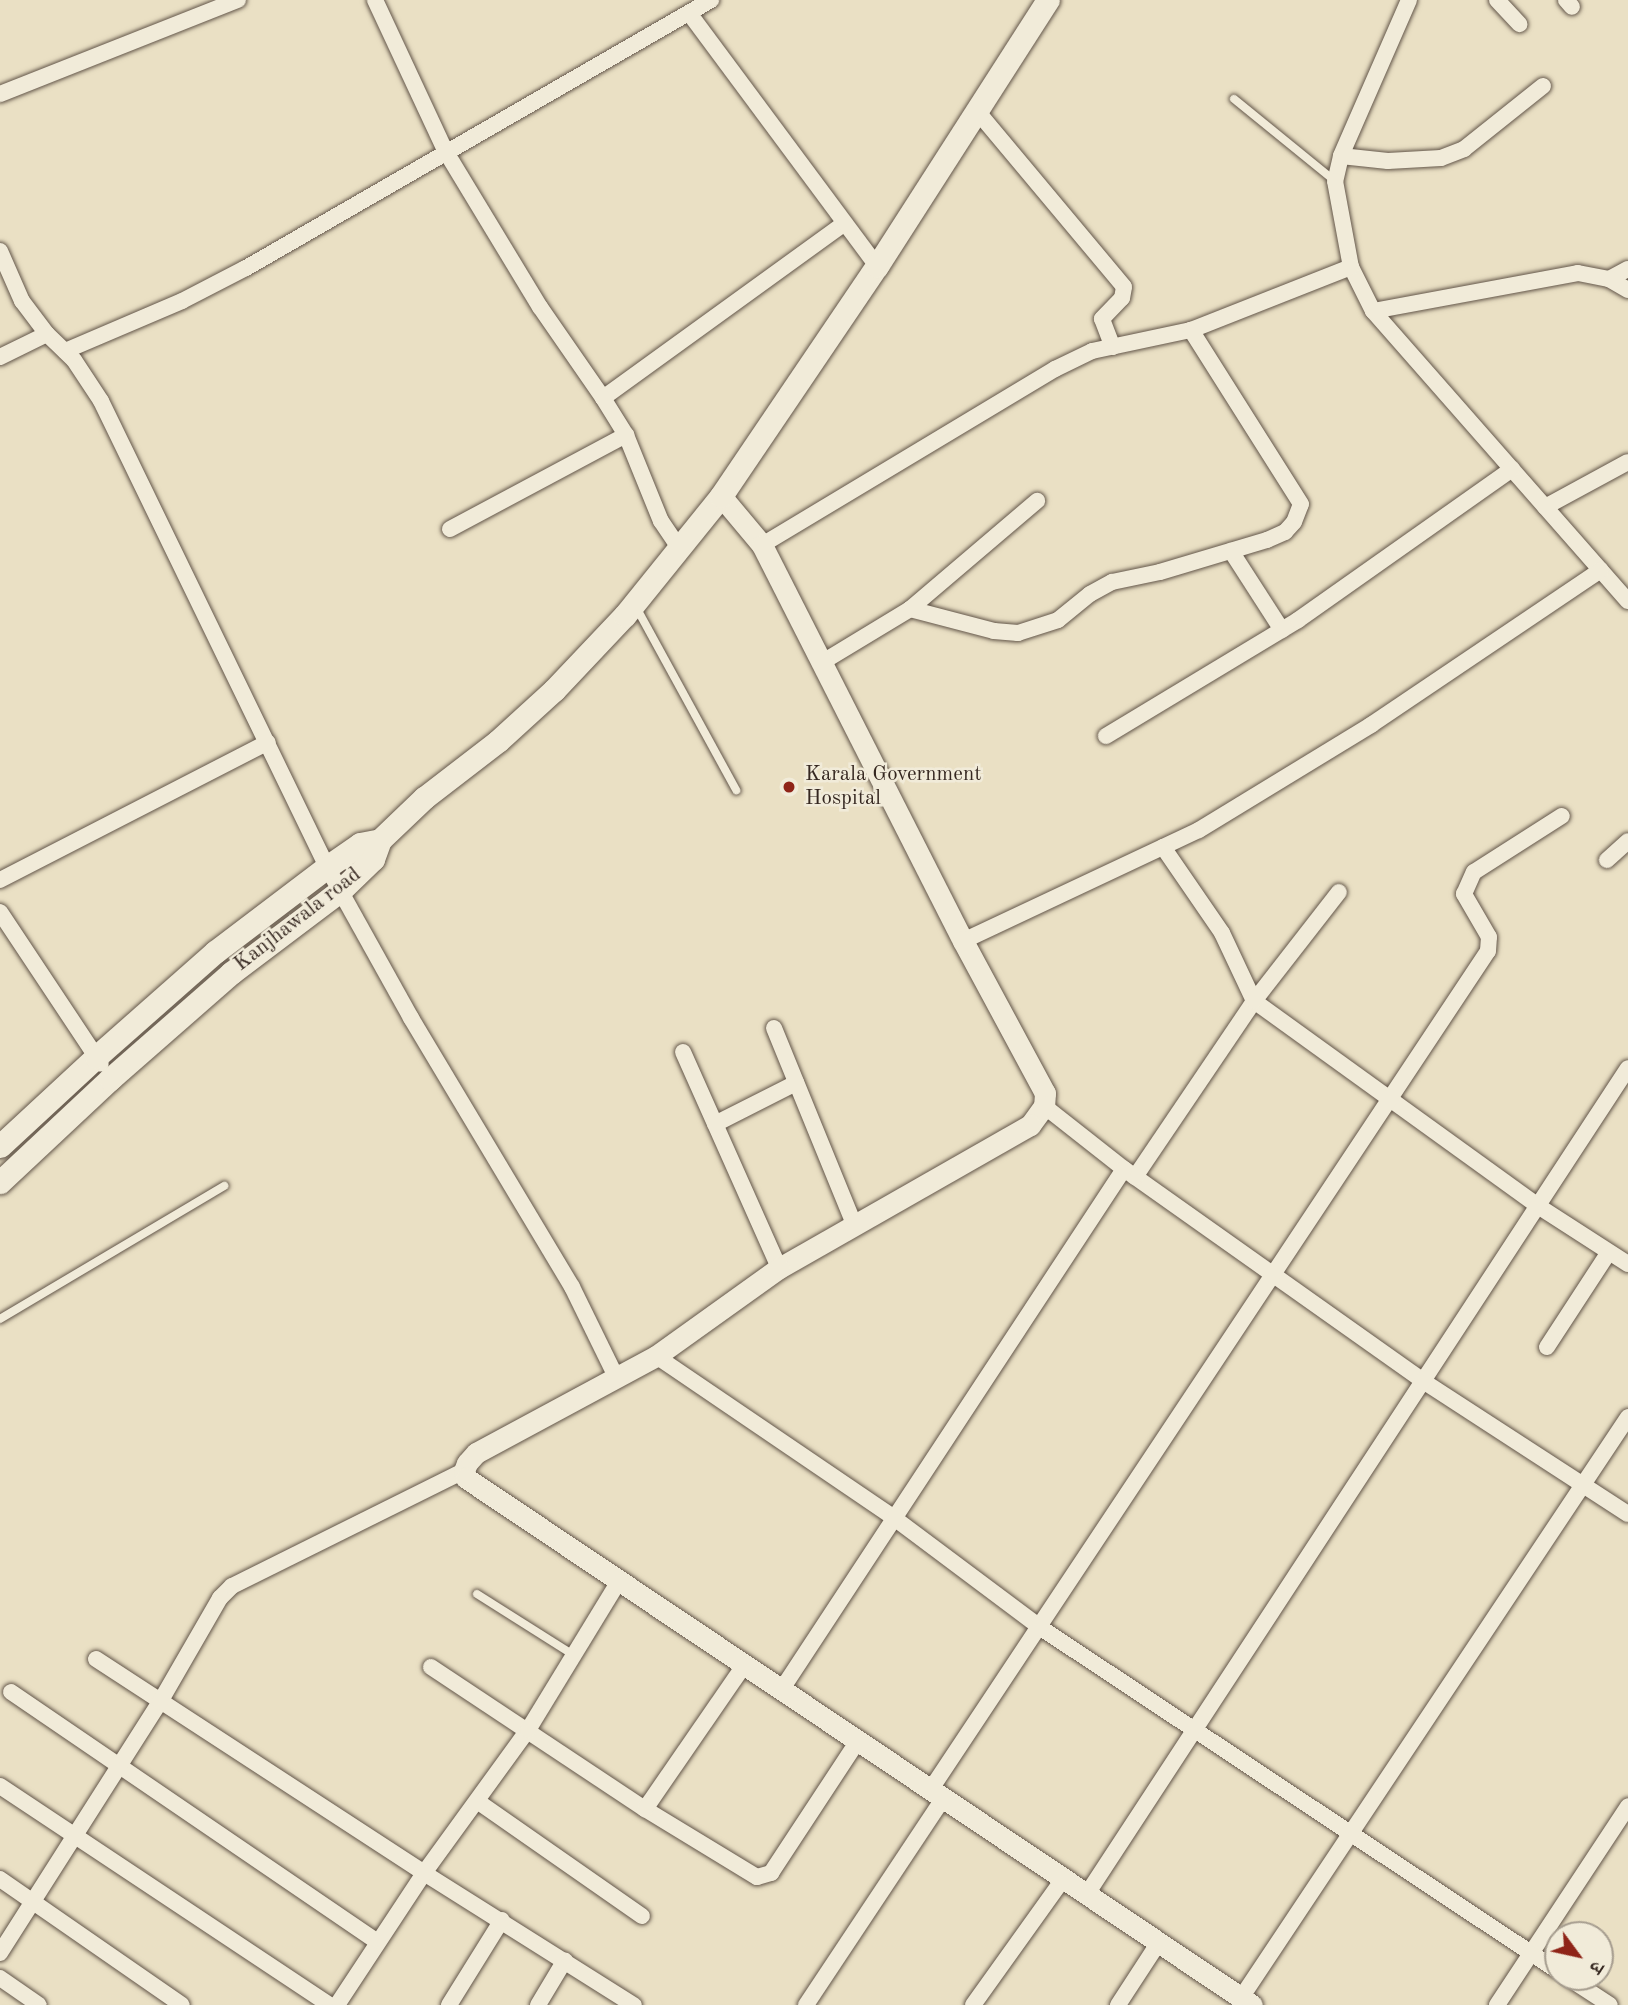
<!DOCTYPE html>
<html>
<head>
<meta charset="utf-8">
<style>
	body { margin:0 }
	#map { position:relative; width:1628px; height:2005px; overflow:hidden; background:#eae0c4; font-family:"Old Standard TT","Noto Serif Devanagari",serif }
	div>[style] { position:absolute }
	.roads { filter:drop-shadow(0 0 2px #625549) drop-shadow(0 0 2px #625549) }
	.service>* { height:8px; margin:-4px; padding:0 4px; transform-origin:4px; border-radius:4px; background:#f1ebd9 }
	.minor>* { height:16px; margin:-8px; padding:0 8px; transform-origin:8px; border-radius:8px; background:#f1ebd9 }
	.tertiary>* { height:21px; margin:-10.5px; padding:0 10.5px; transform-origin:10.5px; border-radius:10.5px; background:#f1ebd9 }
	.secondary>* { height:23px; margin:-11.5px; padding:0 11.5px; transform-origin:11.5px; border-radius:11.5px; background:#f1ebd9 }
	.dots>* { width:19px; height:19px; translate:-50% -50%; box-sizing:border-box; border:4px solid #f1ebd9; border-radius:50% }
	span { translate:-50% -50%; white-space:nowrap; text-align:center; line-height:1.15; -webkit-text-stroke:5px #f1ebd9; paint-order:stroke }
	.poi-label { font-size:21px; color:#352720 }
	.left { translate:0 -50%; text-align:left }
	.street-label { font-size:21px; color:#352720 }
	.north { position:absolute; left:1544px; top:1921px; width:70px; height:70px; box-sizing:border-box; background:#f1ebd9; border:2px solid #a69d8f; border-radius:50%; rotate:123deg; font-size:19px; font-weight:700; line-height:28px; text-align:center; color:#352720 }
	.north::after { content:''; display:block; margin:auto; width:24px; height:32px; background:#8f2418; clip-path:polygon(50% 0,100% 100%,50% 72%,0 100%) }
</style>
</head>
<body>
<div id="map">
	<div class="roads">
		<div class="service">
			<i style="left:1234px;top:99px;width:130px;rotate:39.1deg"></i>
			<i style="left:636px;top:607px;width:209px;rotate:61.3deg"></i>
			<i style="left:0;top:1319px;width:261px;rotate:-30.7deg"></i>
			<i style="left:477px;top:1594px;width:116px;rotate:32.3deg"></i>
		</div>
		<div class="minor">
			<i style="left:375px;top:0;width:168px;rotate:65deg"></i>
			<i style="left:446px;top:152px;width:181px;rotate:58.8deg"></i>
			<i style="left:540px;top:307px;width:111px;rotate:55.3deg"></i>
			<i style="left:603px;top:398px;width:296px;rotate:-35.9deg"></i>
			<i style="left:1409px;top:0;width:170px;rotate:113.6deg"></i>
			<i style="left:1341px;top:156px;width:26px;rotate:103deg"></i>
			<i style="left:1335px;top:181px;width:87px;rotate:79.5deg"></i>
			<i style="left:1351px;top:267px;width:49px;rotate:63.4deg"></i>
			<i style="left:1373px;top:311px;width:386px;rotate:48.7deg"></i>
			<i style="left:1497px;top:0;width:33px;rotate:47deg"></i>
			<i style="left:1566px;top:0;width:9px;rotate:49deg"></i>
			<i style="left:689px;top:13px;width:315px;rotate:53.4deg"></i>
			<i style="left:0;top:94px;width:256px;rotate:-21.6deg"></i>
			<i style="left:977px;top:111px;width:229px;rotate:50.1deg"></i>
			<i style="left:1124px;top:287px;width:11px;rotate:100deg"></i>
			<i style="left:1122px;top:298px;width:29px;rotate:134deg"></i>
			<i style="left:1102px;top:319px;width:30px;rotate:69deg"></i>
			<i style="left:1341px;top:156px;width:47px;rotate:6.1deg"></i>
			<i style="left:1388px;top:161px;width:53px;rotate:-3.2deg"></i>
			<i style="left:1441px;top:158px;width:25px;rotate:-21deg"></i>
			<i style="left:1464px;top:149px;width:101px;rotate:-38.6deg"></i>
			<i style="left:0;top:251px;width:55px;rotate:66.3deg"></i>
			<i style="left:22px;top:301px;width:41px;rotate:52.9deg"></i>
			<i style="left:47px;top:334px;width:37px;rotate:44deg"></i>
			<i style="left:74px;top:360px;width:49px;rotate:56.6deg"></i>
			<i style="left:101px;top:401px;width:518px;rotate:64.13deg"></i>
			<i style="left:327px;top:867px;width:173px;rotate:60.9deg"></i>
			<i style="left:411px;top:1018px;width:313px;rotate:59.1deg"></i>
			<i style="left:572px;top:1287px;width:100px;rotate:63.9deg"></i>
			<i style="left:1609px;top:279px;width:21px;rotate:-28deg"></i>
			<i style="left:1373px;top:311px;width:208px;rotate:-10.5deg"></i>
			<i style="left:1578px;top:273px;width:32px;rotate:11deg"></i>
			<i style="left:1609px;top:279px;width:22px;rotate:30deg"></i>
			<i style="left:65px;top:351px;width:127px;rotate:-23.1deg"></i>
			<i style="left:182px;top:301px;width:72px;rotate:-27.3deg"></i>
			<i style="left:246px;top:268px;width:537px;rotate:-29.96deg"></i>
			<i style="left:0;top:357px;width:52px;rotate:-26.1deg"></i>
			<i style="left:626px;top:435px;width:93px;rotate:67.9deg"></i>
			<i style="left:661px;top:521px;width:32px;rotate:56deg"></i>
			<i style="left:1545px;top:507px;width:94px;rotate:-28.5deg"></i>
			<i style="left:450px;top:529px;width:200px;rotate:-28.1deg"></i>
			<i style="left:626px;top:435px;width:44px;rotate:-121.9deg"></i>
			<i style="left:762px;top:545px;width:342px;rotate:-31deg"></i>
			<i style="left:1055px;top:369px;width:41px;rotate:-25.9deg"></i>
			<i style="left:1092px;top:351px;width:101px;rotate:-12deg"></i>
			<i style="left:1191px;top:330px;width:172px;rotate:-21.5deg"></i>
			<i style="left:1231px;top:551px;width:94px;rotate:57.2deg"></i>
			<i style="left:910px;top:609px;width:87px;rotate:14.7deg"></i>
			<i style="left:994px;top:631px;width:24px;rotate:5deg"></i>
			<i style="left:1018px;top:633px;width:42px;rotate:-18deg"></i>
			<i style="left:1058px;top:620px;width:41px;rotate:-39.1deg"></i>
			<i style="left:1090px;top:594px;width:25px;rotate:-29deg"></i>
			<i style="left:1112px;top:582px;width:49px;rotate:-11.8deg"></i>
			<i style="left:1160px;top:572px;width:112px;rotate:-16.7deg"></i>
			<i style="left:1267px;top:540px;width:20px;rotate:-24deg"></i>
			<i style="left:1285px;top:532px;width:13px;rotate:-48deg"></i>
			<i style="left:1294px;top:522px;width:19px;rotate:-69deg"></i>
			<i style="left:1301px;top:504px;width:206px;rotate:-122.3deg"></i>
			<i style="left:821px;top:663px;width:104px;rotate:-31.2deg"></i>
			<i style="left:910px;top:609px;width:167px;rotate:-40.4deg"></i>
			<i style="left:1106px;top:736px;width:224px;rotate:-31.1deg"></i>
			<i style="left:1298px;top:620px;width:262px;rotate:-35.2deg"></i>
			<i style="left:1163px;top:847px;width:104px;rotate:55.5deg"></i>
			<i style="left:1222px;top:933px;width:75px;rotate:64.8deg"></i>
			<i style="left:1254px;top:1001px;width:350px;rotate:35.8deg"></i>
			<i style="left:1538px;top:1206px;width:107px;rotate:32.8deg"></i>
			<i style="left:1607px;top:860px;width:28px;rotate:-42deg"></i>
			<i style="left:0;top:880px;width:301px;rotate:-27.2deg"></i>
			<i style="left:0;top:912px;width:182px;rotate:56.4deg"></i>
			<i style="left:963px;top:941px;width:261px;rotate:-25.2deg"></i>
			<i style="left:1199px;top:830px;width:202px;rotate:-31.4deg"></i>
			<i style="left:1371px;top:725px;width:277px;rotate:-34deg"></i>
			<i style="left:774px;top:1028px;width:212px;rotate:67.8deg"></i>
			<i style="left:683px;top:1052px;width:236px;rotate:66deg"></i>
			<i style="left:1044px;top:1106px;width:102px;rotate:38.2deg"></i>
			<i style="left:1124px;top:1169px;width:367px;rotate:35.3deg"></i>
			<i style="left:1423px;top:1381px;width:244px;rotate:33deg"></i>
			<i style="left:715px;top:1124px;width:91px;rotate:-26.8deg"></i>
			<i style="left:1135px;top:1177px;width:212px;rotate:-55.9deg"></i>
			<i style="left:1254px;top:1001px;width:138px;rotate:-52.1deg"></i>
			<i style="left:1547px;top:1347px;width:113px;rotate:-56.9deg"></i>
			<i style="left:656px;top:1356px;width:288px;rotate:34.2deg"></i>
			<i style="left:894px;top:1518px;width:184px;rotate:36.8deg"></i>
			<i style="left:1041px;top:1628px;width:620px;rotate:33.56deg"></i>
			<i style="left:96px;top:1659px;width:392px;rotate:33.1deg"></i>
			<i style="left:424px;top:1873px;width:248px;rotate:32.2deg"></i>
			<i style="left:431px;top:1667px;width:257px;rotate:33.6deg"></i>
			<i style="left:645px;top:1809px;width:131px;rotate:31.3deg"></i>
			<i style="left:757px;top:1877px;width:15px;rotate:-16deg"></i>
			<i style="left:771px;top:1873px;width:157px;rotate:-56.7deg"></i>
			<i style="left:782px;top:1689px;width:622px;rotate:-56.67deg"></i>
			<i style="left:11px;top:1692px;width:444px;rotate:34.3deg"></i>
			<i style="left:0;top:1786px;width:395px;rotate:33.6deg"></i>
			<i style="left:931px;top:1789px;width:1006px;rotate:-56.39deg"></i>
			<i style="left:1488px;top:951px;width:14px;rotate:-86deg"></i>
			<i style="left:1489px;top:937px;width:50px;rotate:-120.2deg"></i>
			<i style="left:1464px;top:894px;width:24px;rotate:-66deg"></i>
			<i style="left:1474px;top:872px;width:104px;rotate:-32.5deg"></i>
			<i style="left:477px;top:1801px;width:201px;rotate:34.9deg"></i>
			<i style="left:645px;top:1809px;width:176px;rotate:-55.4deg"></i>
			<i style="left:0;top:1879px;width:221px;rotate:34.7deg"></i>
			<i style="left:1087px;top:1894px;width:987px;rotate:-56.78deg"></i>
			<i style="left:0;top:1953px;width:298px;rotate:-57.5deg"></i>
			<i style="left:160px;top:1702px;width:120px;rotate:-60deg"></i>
			<i style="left:220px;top:1598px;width:17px;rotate:-45deg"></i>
			<i style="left:232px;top:1586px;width:259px;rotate:-26.4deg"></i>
			<i style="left:1567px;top:1977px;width:51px;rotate:33.1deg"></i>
			<i style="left:0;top:1978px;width:47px;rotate:34.7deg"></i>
			<i style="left:1241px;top:1998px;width:698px;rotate:-56.33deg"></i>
			<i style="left:337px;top:2005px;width:158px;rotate:-56.6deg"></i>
			<i style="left:424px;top:1873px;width:177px;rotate:-54deg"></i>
			<i style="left:528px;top:1730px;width:175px;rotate:-58.6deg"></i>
			<i style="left:449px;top:2005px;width:100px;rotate:-58.1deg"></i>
			<i style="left:538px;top:2005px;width:52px;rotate:-59deg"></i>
			<i style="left:806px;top:2005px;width:250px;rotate:-56.4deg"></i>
			<i style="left:973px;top:2005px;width:156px;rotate:-54.4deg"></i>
			<i style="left:1118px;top:2005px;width:75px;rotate:-56.9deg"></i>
			<i style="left:1497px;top:2005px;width:238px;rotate:-56.6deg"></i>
		</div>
		<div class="tertiary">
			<i style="left:721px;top:496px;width:64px;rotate:50.1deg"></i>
			<i style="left:762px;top:545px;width:444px;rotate:63.1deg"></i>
			<i style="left:963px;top:941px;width:173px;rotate:61.7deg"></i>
			<i style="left:1045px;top:1093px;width:13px;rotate:94deg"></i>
			<i style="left:1044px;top:1106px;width:24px;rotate:126deg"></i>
			<i style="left:1030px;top:1125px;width:289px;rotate:150.3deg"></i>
			<i style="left:779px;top:1268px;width:151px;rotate:144.4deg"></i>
			<i style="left:656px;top:1356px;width:204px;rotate:151.7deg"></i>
			<i style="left:476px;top:1453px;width:13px;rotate:132deg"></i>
			<i style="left:467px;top:1463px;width:9px;rotate:111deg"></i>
			<i style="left:464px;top:1471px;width:7px;rotate:74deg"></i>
			<i style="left:466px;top:1478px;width:946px;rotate:33.84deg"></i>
		</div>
		<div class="secondary">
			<i style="left:0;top:1146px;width:131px;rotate:-42.8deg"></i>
			<i style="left:96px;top:1057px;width:159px;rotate:-41.4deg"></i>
			<i style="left:215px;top:952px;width:141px;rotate:-37.2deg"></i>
			<i style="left:327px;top:867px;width:40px;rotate:-34.9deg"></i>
			<i style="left:360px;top:844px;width:20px;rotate:-11deg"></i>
			<i style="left:0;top:1182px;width:151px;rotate:-43.1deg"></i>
			<i style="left:110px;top:1079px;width:161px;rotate:-41.2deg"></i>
			<i style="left:231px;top:973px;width:136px;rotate:-37deg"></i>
			<i style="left:340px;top:891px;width:46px;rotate:-44.1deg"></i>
			<i style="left:373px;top:859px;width:20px;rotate:-70deg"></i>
			<i style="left:380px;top:840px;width:61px;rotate:-43.7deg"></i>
			<i style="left:424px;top:798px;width:93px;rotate:-37.6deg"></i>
			<i style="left:498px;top:741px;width:76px;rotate:-42.3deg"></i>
			<i style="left:554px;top:690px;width:103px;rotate:-46.6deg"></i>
			<i style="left:625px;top:615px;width:153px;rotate:-51.1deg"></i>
			<i style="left:721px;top:496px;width:278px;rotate:-55.9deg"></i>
			<i style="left:877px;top:266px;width:316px;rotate:-57.3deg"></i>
		</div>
	</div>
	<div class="dots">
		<i style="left:789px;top:787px;background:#8f2418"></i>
	</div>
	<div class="poi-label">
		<span class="left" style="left:805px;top:787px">Karala Government<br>Hospital</span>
	</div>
	<div class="street-label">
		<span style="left:298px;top:920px;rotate:-38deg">Kanjhawala road</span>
	</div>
	<div class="north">उ</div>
</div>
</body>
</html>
